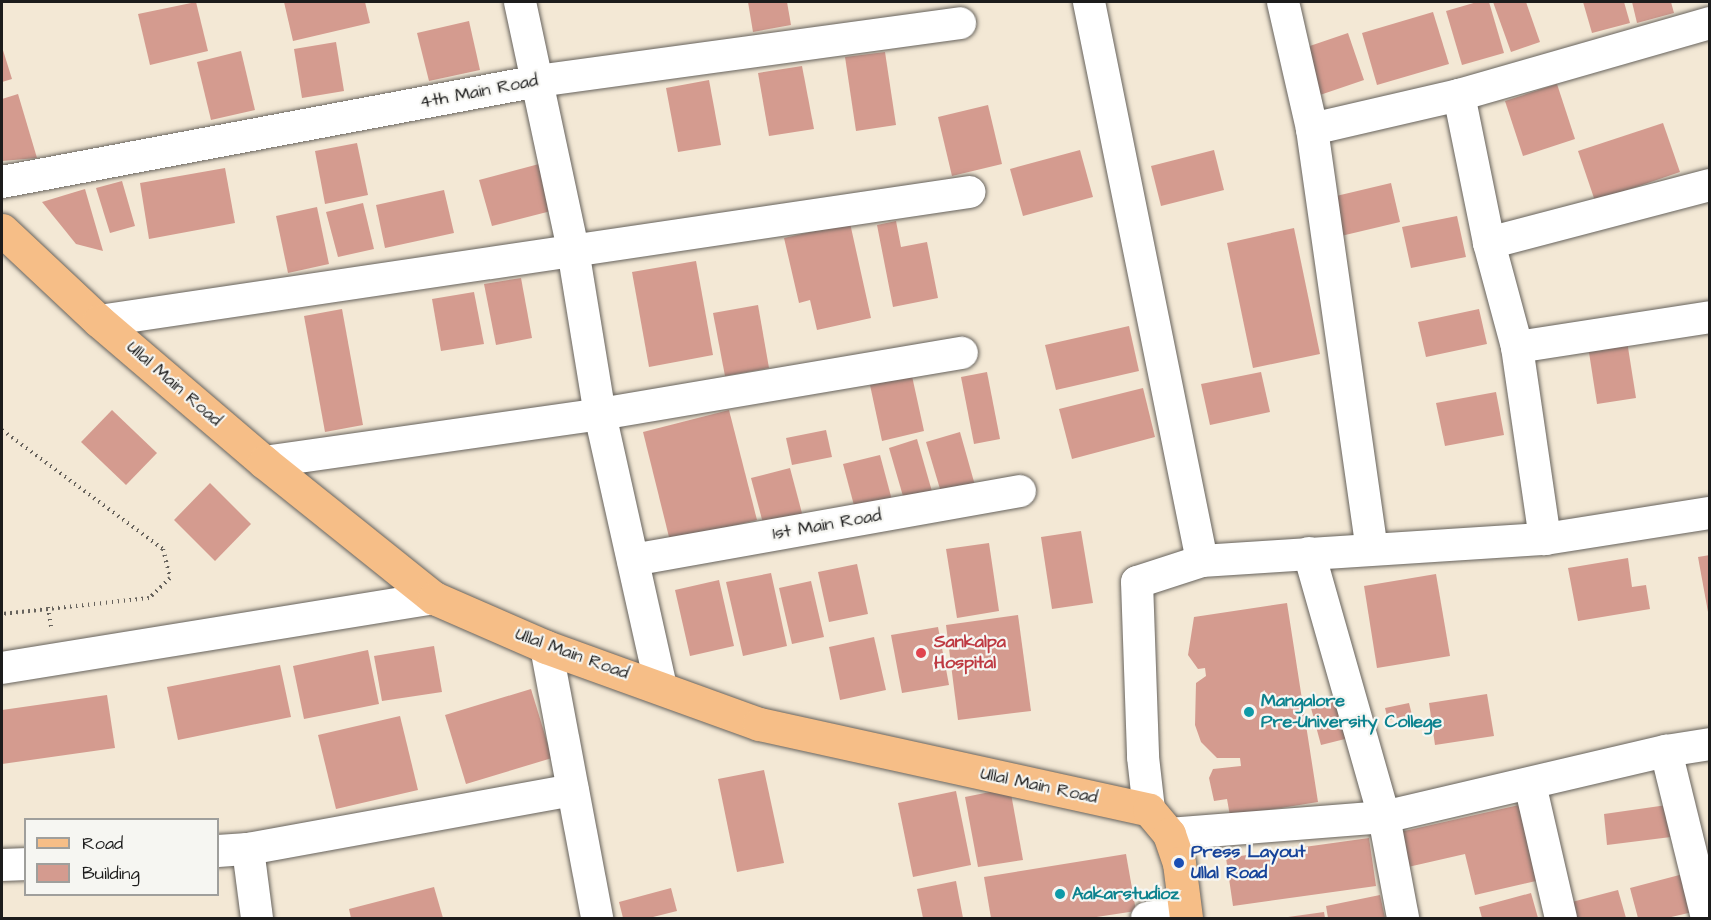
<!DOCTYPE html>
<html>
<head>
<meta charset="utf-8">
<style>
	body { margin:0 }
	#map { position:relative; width:1711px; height:920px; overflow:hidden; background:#f3e8d5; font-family:"Architects Daughter",sans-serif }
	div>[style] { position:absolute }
	.building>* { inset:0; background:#d49b8f }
	.path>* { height:4px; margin-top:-2px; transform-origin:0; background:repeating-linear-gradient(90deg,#67635d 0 1.5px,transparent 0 6px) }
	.roads { filter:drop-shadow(0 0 2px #67635d) drop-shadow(0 0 2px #67635d) }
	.minor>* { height:32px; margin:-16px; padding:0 16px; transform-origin:16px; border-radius:16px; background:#fff }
	.major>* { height:33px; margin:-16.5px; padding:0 16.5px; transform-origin:16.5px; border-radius:16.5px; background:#f6be87 }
	.dots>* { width:16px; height:16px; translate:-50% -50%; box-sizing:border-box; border:3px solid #f6f6f2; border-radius:50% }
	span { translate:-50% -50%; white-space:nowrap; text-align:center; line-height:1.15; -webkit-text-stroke:4.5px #f6f6f2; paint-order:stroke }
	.street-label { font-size:18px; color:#1c1c1c }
	.health-label { font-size:18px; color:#be3a42; font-weight:700 }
	.left { translate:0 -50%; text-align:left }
	.culture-label { font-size:18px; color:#0d838f; font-weight:700 }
	.transit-label { font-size:18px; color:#164399; font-weight:700 }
	.frame { position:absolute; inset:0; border:3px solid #1c1c1c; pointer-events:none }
	.legend { position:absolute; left:24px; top:818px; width:195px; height:78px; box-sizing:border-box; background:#f6f6f2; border:2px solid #9f9f9c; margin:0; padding:8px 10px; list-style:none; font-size:18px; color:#1c1c1c }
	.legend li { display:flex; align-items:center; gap:12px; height:30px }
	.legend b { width:30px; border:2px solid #9f9f9c }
</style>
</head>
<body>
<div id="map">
	<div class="building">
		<i style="clip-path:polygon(196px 2px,208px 51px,150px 65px,138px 14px)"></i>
		<i style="clip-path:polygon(284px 2px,365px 2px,370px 23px,293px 41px)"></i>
		<i style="clip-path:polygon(748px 2px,787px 2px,791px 25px,753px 32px)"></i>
		<i style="clip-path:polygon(1477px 2px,1489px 2px,1504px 53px,1462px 65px,1446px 11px)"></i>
		<i style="clip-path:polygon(1493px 2px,1526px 2px,1540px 42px,1511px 52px)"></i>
		<i style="clip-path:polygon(1583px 2px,1624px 2px,1630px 23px,1592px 33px)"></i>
		<i style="clip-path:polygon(1632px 2px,1671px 2px,1674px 13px,1637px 23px)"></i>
		<i style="clip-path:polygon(1433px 12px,1449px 64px,1377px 85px,1362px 33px)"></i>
		<i style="clip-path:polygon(469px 21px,480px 70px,429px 81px,417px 33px)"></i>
		<i style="clip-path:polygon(1348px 33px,1364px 80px,1317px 96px,1301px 49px)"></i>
		<i style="clip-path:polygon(336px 42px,344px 91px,302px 98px,294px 49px)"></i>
		<i style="clip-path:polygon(2px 47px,12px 79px,2px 82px)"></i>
		<i style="clip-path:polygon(241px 51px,255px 110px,211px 120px,197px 62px)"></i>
		<i style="clip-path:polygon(885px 52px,896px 125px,856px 131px,845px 57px)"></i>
		<i style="clip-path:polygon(802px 66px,814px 129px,769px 136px,758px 73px)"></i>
		<i style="clip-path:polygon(709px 80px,721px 145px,678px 152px,666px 88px)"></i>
		<i style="clip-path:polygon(1557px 84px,1575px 139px,1523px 156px,1505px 101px)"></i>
		<i style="clip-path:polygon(18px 94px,37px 158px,2px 161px,2px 99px)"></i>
		<i style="clip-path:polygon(988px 105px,1002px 164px,952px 176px,938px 117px)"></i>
		<i style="clip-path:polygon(1663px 123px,1680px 172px,1595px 201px,1578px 151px)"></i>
		<i style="clip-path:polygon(357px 143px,368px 195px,325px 204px,315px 151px)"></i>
		<i style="clip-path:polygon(1080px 150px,1093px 197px,1023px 216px,1010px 169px)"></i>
		<i style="clip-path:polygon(1214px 150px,1224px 190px,1161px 206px,1151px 166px)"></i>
		<i style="clip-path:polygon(539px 164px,551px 211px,492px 226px,479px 180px)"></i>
		<i style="clip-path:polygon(225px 168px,235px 223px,149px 239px,140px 183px)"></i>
		<i style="clip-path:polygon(122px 181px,135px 226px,110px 233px,96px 188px)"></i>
		<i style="clip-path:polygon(1391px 183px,1400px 222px,1341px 236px,1332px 197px)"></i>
		<i style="clip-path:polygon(85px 189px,103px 251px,76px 244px,42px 202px)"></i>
		<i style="clip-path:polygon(444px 190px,454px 233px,385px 248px,376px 205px)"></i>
		<i style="clip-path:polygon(363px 203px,374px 249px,338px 257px,326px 212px)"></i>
		<i style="clip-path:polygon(317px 207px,329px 264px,288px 273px,276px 216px)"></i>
		<i style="clip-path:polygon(1457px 216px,1466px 257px,1411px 268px,1402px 227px)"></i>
		<i style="clip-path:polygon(896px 221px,901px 247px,927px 242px,938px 298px,893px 307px,877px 225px)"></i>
		<i style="clip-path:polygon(850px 223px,871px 318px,817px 330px,810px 300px,799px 303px,784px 238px)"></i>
		<i style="clip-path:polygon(1294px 228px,1320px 354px,1253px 368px,1227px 243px)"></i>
		<i style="clip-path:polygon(696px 261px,713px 355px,649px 367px,632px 272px)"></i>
		<i style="clip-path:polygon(521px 278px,532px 338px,496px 345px,484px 284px)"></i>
		<i style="clip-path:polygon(474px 292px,484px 344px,441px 351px,432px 299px)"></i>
		<i style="clip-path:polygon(758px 305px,769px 368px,725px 376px,713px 313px)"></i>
		<i style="clip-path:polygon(342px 309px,363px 425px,325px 432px,304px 316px)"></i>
		<i style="clip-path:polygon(1479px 309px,1487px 344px,1426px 357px,1418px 322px)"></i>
		<i style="clip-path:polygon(1129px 326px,1139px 371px,1056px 390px,1045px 345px)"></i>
		<i style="clip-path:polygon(1627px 341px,1636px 398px,1597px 404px,1588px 346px)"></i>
		<i style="clip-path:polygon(987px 372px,1000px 439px,974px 444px,961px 377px)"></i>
		<i style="clip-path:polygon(1261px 372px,1270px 412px,1210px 425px,1201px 384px)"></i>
		<i style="clip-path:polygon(912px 376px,924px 431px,882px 441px,870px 385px)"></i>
		<i style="clip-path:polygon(1143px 388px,1155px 437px,1072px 459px,1059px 409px)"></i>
		<i style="clip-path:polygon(1496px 392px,1504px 435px,1445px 446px,1436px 403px)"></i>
		<i style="clip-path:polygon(112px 410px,157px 453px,126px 485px,81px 442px)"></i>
		<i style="clip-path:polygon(729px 410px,757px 520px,670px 541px,643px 432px)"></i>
		<i style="clip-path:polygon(826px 430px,832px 457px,792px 465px,786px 438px)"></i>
		<i style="clip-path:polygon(960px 432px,976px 489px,943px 499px,926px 442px)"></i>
		<i style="clip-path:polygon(917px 439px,933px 495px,905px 503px,889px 448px)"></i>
		<i style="clip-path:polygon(880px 455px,893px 504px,856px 513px,843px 464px)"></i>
		<i style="clip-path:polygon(790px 468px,803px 517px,764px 527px,751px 478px)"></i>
		<i style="clip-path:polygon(210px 483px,251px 524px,215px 561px,174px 520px)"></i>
		<i style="clip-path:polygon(1081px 531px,1093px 603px,1052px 609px,1041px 537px)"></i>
		<i style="clip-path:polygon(989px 543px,999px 611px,957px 618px,946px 549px)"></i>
		<i style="clip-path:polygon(1710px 555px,1710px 612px,1708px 612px,1698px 557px)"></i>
		<i style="clip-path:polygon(1628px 558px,1632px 587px,1646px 585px,1650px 609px,1578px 621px,1568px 568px)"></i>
		<i style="clip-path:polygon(857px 564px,868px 614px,829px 622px,818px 572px)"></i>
		<i style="clip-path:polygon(771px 573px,787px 646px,743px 656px,726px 582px)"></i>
		<i style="clip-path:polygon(1436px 574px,1450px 656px,1377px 668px,1364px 586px)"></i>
		<i style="clip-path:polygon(719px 580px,734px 646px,690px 656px,675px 590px)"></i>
		<i style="clip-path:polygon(811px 581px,824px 637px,792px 644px,779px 588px)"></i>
		<i style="clip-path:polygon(1287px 603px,1318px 802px,1230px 816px,1227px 799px,1214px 801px,1209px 778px,1213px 769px,1241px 766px,1240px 758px,1217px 758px,1201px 742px,1195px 725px,1196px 683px,1206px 676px,1205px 668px,1198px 669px,1188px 655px,1194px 617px)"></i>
		<i style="clip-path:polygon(1018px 615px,1031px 711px,958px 720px,946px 625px)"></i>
		<i style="clip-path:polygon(938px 627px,949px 685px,902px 693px,891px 635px)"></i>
		<i style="clip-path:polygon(874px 637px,886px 690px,840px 700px,829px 647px)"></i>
		<i style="clip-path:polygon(434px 646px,442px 692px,382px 701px,374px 656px)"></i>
		<i style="clip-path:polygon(368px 650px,379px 704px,304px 719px,293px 666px)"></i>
		<i style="clip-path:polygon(280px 665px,291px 717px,178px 740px,167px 687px)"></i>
		<i style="clip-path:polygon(531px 689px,552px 758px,466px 784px,445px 715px)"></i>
		<i style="clip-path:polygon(1487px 694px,1494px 736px,1435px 745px,1429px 703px)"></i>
		<i style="clip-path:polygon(107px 695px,115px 748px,2px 764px,2px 710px)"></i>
		<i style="clip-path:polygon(1340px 701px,1349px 738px,1321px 745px,1311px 708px)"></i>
		<i style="clip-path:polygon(1409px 703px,1412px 715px,1388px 720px,1385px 708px)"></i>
		<i style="clip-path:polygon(400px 716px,418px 790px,336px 809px,318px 735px)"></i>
		<i style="clip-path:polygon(764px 770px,784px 863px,737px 872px,718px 779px)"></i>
		<i style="clip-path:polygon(1010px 788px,1023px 860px,978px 867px,965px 797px)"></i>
		<i style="clip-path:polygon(956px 791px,971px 865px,913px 877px,898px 803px)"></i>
		<i style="clip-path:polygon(1519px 805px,1536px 881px,1475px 895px,1465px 854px,1408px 867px,1400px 832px)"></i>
		<i style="clip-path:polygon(1667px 805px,1671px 837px,1607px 845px,1604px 814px)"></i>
		<i style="clip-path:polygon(1369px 838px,1376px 886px,1233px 906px,1226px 858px)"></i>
		<i style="clip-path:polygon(1126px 854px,1136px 911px,1090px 918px,991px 918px,984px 877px)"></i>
		<i style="clip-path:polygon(1687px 873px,1697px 911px,1667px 918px,1638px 918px,1630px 888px)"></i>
		<i style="clip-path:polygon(956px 881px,963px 918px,923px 918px,917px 889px)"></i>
		<i style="clip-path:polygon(434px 887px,443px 918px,351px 918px,349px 909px)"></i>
		<i style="clip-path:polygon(671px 888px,677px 911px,649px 918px,623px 918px,619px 902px)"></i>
		<i style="clip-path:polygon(1618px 890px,1626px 918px,1572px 918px,1568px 903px)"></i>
		<i style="clip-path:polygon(1531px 893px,1538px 918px,1482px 918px,1479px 907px)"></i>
		<i style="clip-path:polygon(1380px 895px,1385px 918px,1328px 918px,1326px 906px)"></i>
		<i style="clip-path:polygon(1324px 912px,1325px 918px,1288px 918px,1288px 917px)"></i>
	</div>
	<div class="path">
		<i style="left:2px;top:430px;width:200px;rotate:36.5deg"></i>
		<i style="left:163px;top:549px;width:30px;rotate:76deg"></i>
		<i style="left:170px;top:578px;width:29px;rotate:136deg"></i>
		<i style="left:149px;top:598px;width:148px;rotate:173.8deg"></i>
		<i style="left:48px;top:607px;width:20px;rotate:81deg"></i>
	</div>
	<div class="roads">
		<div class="minor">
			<i style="left:520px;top:2px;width:254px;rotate:77.9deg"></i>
			<i style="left:573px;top:250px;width:166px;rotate:80.7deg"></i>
			<i style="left:600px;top:414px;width:280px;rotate:77.4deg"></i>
			<i style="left:1089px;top:2px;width:570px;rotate:78.57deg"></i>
			<i style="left:1202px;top:561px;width:68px;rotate:162.1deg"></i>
			<i style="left:1137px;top:582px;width:175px;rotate:88deg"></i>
			<i style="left:1143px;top:757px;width:53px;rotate:83.5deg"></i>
			<i style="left:1283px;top:2px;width:130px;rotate:77.1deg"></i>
			<i style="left:1312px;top:129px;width:423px;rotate:81.9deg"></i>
			<i style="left:1459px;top:95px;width:151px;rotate:78.5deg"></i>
			<i style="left:1489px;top:243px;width:108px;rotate:74.9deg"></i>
			<i style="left:1517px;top:347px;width:194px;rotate:81.7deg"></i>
			<i style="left:1312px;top:129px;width:151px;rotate:-13deg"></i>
			<i style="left:1459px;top:95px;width:261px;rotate:-16deg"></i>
			<i style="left:2px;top:182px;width:545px;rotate:-10.67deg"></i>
			<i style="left:538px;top:81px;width:426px;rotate:-7.8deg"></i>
			<i style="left:1489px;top:243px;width:228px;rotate:-14.7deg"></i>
			<i style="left:99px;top:321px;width:880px;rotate:-8.43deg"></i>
			<i style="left:1517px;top:347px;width:195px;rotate:-8.8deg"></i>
			<i style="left:264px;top:462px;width:339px;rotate:-8.1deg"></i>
			<i style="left:600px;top:414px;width:367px;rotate:-9.6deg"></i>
			<i style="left:1309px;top:553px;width:274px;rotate:74.1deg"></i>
			<i style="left:1384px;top:817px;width:103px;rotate:79.3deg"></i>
			<i style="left:633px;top:560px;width:393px;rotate:-10.1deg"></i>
			<i style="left:1202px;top:561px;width:344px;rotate:-3.7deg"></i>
			<i style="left:1545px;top:539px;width:167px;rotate:-9deg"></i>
			<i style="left:546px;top:647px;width:276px;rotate:79.3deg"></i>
			<i style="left:2px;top:668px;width:438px;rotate:-9.2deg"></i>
			<i style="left:1666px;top:751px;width:45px;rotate:-9deg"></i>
			<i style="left:1530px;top:784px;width:138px;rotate:77deg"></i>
			<i style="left:1169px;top:834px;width:216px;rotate:-4.5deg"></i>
			<i style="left:1384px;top:817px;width:290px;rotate:-13.2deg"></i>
			<i style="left:1666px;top:751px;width:172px;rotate:76.2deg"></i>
			<i style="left:248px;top:849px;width:330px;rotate:-10.3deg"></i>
			<i style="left:218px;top:851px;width:30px;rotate:-4deg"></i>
			<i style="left:248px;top:849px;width:70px;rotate:82.6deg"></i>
			<i style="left:2px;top:865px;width:24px;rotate:-2deg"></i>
			<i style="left:1147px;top:918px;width:37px;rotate:-9deg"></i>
		</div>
		<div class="major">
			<i style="left:2px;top:230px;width:133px;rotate:43.2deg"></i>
			<i style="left:99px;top:321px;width:217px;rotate:40.5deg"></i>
			<i style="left:264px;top:462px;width:218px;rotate:38.7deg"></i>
			<i style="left:434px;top:598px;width:122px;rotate:23.6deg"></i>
			<i style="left:546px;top:647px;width:226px;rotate:19.9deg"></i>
			<i style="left:759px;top:724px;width:399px;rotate:12.4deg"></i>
			<i style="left:1149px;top:810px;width:31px;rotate:50deg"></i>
			<i style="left:1169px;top:834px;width:31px;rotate:71deg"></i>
			<i style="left:1179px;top:863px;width:55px;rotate:82.7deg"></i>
		</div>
	</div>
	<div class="dots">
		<i style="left:921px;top:653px;background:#e0444e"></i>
		<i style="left:1249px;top:712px;background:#0f9aa8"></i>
		<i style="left:1179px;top:863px;background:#1a4fb4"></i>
		<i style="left:1060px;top:894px;background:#0f9aa8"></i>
	</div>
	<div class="street-label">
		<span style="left:479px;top:92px;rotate:-11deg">4th Main Road</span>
		<span style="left:174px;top:384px;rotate:41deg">Ullal Main Road</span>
		<span style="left:827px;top:525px;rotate:-10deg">1st Main Road</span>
		<span style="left:572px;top:654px;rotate:20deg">Ullal Main Road</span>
		<span style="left:1039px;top:786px;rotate:12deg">Ullal Main Road</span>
	</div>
	<div class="health-label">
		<span class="left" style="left:934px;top:653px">Sankalpa<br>Hospital</span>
	</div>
	<div class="culture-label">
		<span class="left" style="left:1261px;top:712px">Mangalore<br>Pre-University College</span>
		<span class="left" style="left:1072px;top:894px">Aakarstudioz</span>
	</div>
	<div class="transit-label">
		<span class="left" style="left:1191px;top:863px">Press Layout<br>Ullal Road</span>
	</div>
	<div class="frame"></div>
	<ul class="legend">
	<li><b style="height:8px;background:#f6be87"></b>Road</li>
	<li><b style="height:16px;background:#d49b8f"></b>Building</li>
	</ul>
</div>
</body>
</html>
